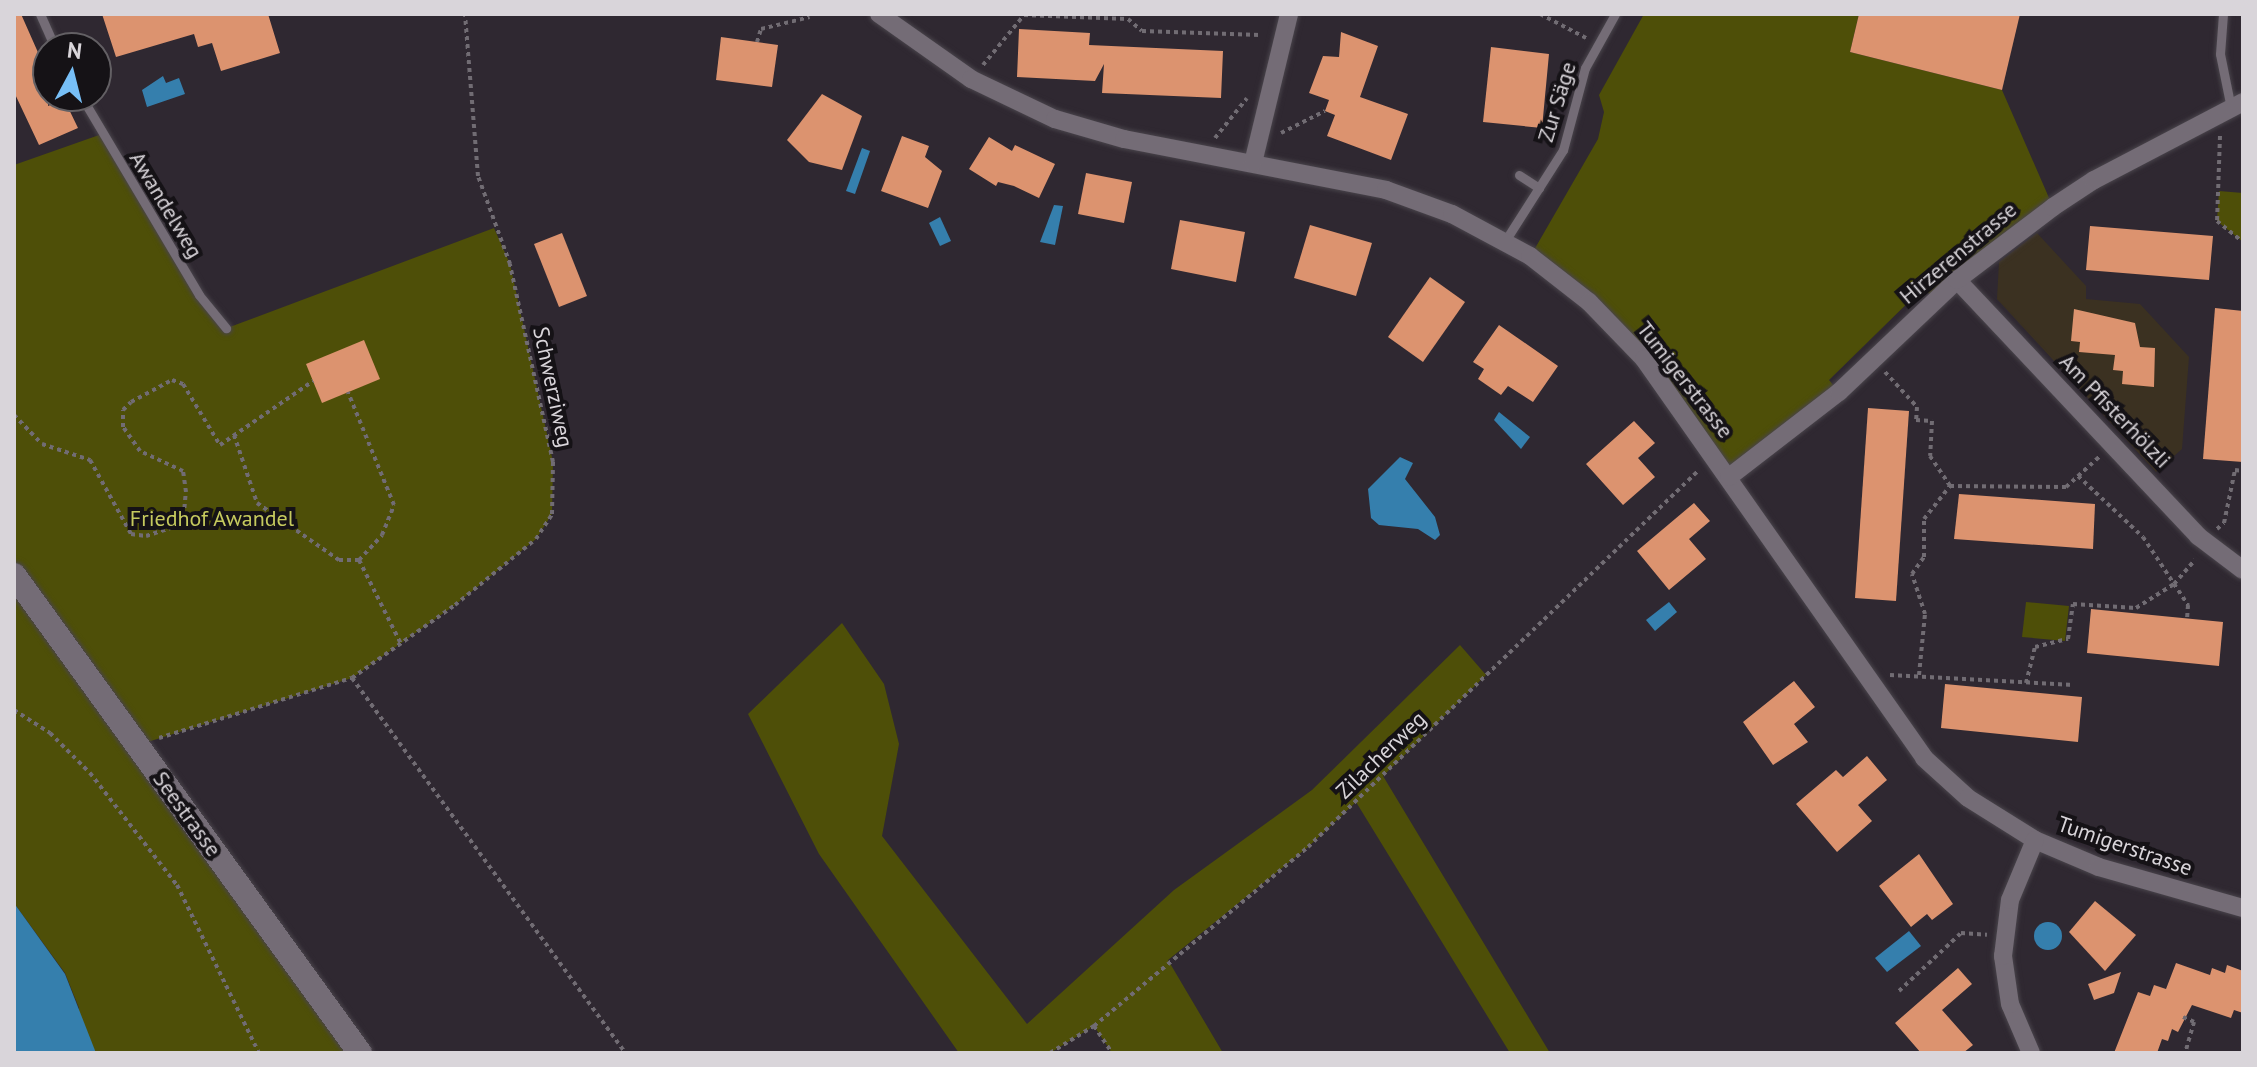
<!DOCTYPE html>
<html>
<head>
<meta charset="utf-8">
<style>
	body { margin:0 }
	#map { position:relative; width:2257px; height:1067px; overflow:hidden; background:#2f2831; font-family:"PT Sans",sans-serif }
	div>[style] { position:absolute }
	.education>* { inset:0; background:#3b3121 }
	.green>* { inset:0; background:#4e4f08 }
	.water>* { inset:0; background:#357fad }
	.round { border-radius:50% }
	.building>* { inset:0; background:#dc936f }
	.path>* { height:4px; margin-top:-2px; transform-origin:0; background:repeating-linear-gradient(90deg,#716c73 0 4px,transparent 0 8px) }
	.roads { filter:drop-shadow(0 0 2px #49444b) drop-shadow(0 0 2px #49444b) }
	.service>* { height:9px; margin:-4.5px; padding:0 4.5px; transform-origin:4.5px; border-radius:4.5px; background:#746c76 }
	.minor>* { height:18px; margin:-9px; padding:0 9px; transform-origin:9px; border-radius:9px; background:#746c76 }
	.tertiary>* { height:24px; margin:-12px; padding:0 12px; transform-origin:12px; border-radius:12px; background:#746c76 }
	span { translate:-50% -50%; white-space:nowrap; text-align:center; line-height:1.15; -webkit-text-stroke:8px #151216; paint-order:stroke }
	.street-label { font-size:22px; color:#d9d5da }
	.park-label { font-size:22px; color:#c6ca5e }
	.frame { position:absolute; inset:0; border:16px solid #d9d5da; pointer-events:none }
	.north { position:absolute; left:32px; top:32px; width:80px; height:80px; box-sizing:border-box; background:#151216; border:2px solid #636064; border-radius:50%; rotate:7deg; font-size:22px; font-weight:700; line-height:32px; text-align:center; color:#d9d5da }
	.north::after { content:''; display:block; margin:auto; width:28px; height:36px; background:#77bff7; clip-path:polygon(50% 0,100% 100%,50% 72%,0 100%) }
</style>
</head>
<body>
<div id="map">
	<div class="education">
		<i style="clip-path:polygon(2037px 233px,2086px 286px,2086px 299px,2140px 304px,2189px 357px,2182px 449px,2156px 472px,1997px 299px,1999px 262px)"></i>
	</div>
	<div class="green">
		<i style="clip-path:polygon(1644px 14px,1859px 14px,1850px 52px,2002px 90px,2053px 207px,1935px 299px,1923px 288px,1829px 380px,1839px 392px,1729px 477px,1644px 359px,1530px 257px,1598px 139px,1604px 112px,1599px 95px)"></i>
		<i style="clip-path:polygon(102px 134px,199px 295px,227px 328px,494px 228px,510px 264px,553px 462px,552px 514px,536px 539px,455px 605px,352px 678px,138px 745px,360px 1053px,71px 1053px,65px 1038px,79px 1008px,65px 973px,14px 903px,14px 165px)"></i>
		<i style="clip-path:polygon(2219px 191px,2243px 193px,2243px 242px,2217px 221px)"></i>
		<i style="clip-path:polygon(2026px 602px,2069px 606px,2065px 641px,2022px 637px)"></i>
		<i style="clip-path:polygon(842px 623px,884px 684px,899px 744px,882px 836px,1027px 1024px,1174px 890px,1312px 790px,1460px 645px,1486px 675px,1383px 776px,1550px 1053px,1510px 1053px,1356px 802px,1308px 847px,1168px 960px,1223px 1053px,1112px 1053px,1094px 1026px,1050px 1053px,959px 1053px,819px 854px,748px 714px)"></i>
	</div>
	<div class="water">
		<i style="clip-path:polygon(163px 76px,166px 83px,179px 78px,185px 94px,147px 107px,142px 90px)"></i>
		<i style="clip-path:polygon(862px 148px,870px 151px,855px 194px,846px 191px)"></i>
		<i style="clip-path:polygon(1054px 205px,1063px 206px,1055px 245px,1040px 242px)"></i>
		<i style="clip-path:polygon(940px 217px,951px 241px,940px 246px,929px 223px)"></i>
		<i style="clip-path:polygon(1499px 412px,1530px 437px,1521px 449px,1494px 420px)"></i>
		<i style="clip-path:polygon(1400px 457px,1413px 463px,1405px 479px,1435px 517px,1440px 535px,1435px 540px,1418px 529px,1379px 525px,1371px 518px,1368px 489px)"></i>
		<i style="clip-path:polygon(1669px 602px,1677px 612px,1655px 631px,1646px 620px)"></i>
		<i style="clip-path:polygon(14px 903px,65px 974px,96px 1053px,14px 1053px)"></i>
		<i class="round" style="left:2034px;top:922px;width:28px;height:28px"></i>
		<i style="clip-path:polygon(1909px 931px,1921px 946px,1887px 972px,1875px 958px)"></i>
	</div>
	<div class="building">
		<i style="clip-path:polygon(14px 14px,21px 14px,48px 75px,48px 106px,64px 99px,78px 128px,39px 145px,14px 92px)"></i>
		<i style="clip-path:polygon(102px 14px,268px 14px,280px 53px,221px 71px,212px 43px,198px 47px,194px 34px,116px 57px)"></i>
		<i style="clip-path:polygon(1859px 14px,2020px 14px,2002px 90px,1850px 52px)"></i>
		<i style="clip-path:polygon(1019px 29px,1090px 33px,1089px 45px,1223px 51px,1221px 98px,1102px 93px,1104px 64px,1095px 81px,1017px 77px)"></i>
		<i style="clip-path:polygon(1341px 32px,1378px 46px,1360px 97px,1408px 114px,1391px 160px,1327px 136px,1335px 115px,1325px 111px,1329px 100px,1309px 93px,1323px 56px,1339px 57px)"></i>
		<i style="clip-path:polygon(721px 37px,778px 45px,772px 87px,716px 80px)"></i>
		<i style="clip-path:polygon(1491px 47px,1549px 54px,1542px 128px,1483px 122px)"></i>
		<i style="clip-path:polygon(822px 94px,862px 116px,842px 170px,809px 162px,787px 140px)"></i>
		<i style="clip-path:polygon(902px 136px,929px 146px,925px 157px,942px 171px,928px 208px,881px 191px)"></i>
		<i style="clip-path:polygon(989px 137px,1012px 151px,1015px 145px,1055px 164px,1039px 198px,1014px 186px,998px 182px,996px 186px,969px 169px)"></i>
		<i style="clip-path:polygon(1086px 173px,1132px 182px,1124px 223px,1078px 214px)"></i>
		<i style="clip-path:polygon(1180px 220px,1245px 232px,1236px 282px,1171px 269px)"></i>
		<i style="clip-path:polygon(1310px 225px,1372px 243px,1356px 296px,1294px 278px)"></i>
		<i style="clip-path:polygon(2090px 226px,2213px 236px,2209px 280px,2086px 270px)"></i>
		<i style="clip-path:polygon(562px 233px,587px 296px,559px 307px,534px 244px)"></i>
		<i style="clip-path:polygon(1430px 277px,1465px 302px,1423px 362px,1388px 337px)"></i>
		<i style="clip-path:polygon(2215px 308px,2243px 311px,2243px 462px,2203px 459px)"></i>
		<i style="clip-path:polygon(2074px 309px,2135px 323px,2140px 347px,2155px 348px,2154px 387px,2122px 384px,2123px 371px,2113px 370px,2115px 355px,2079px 352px,2080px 342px,2071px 341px)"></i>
		<i style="clip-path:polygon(1499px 325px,1558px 366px,1533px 402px,1508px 386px,1501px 395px,1478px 379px,1484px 369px,1473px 362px)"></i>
		<i style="clip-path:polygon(364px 340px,380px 379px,322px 403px,306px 364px)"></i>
		<i style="clip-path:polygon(1868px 408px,1909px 411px,1896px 601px,1855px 598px)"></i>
		<i style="clip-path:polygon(1634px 421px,1655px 443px,1638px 458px,1655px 477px,1623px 505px,1586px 464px)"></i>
		<i style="clip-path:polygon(1959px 494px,2095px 504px,2093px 549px,1954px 539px)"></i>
		<i style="clip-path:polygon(1694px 503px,1710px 521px,1689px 539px,1706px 559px,1669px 590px,1637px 551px)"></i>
		<i style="clip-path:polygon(2091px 609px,2223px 622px,2219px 666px,2087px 653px)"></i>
		<i style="clip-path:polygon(1794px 681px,1815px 707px,1794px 724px,1808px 742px,1773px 765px,1743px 722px)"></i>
		<i style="clip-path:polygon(1945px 684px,2082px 697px,2078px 742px,1941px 728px)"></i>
		<i style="clip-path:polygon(1867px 756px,1887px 780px,1858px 805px,1872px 821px,1837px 852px,1796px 804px,1836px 770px,1843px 777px)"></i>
		<i style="clip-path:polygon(1919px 854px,1953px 904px,1932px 920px,1927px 914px,1911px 927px,1879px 886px)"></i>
		<i style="clip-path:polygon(2095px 901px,2136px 935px,2105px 971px,2069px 932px)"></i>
		<i style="clip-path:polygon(2176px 963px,2210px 975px,2212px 968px,2225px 973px,2227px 965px,2243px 971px,2243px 1013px,2234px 1010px,2231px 1018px,2192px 1005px,2178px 1032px,2172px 1029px,2168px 1041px,2162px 1039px,2157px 1053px,2114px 1053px,2138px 992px,2150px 996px,2154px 985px,2166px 989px)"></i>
		<i style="clip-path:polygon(1958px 968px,1972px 984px,1942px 1010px,1973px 1045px,1963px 1053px,1921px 1053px,1895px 1023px)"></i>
		<i style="clip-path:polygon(2121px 972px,2114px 993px,2094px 1000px,2088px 984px)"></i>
	</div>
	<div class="path">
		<i style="left:1540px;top:14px;width:52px;rotate:27.6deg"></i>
		<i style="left:757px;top:42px;width:14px;rotate:-73deg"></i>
		<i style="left:761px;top:29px;width:50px;rotate:-13.8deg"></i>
		<i style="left:983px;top:65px;width:65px;rotate:-50.6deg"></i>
		<i style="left:1024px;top:15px;width:104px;rotate:2.2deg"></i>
		<i style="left:1128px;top:19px;width:18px;rotate:41deg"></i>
		<i style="left:1142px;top:31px;width:118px;rotate:1.9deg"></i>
		<i style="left:1281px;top:133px;width:49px;rotate:-26.6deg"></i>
		<i style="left:2220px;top:136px;width:85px;rotate:92deg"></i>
		<i style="left:2217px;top:221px;width:33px;rotate:39deg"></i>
		<i style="left:1215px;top:138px;width:51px;rotate:-51.3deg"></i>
		<i style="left:1885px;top:372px;width:47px;rotate:47.6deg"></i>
		<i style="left:1917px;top:407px;width:13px;rotate:94deg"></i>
		<i style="left:1916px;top:420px;width:16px;rotate:4deg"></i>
		<i style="left:1932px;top:421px;width:35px;rotate:93deg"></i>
		<i style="left:1930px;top:456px;width:36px;rotate:56deg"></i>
		<i style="left:14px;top:415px;width:40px;rotate:46deg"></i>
		<i style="left:42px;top:444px;width:51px;rotate:18.4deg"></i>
		<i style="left:90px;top:460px;width:85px;rotate:61deg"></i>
		<i style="left:131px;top:534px;width:15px;rotate:8deg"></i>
		<i style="left:146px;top:536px;width:39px;rotate:-18deg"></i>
		<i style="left:183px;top:524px;width:32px;rotate:-85deg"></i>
		<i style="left:186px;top:492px;width:21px;rotate:-98deg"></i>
		<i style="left:183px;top:471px;width:47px;rotate:-155.1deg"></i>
		<i style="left:140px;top:451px;width:29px;rotate:-125deg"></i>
		<i style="left:123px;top:427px;width:17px;rotate:-90deg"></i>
		<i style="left:123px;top:410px;width:11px;rotate:-45deg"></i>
		<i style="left:131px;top:402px;width:47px;rotate:-28.2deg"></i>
		<i style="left:172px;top:380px;width:12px;rotate:20deg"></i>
		<i style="left:183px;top:384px;width:71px;rotate:58.8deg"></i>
		<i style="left:220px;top:445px;width:113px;rotate:-34.5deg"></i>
		<i style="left:234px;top:435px;width:72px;rotate:71.3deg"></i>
		<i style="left:257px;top:503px;width:100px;rotate:34.8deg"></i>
		<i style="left:339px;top:560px;width:20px"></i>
		<i style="left:359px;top:560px;width:34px;rotate:-47deg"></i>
		<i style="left:382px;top:535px;width:32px;rotate:-68deg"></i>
		<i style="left:394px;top:505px;width:122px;rotate:-112.2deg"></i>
		<i style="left:2078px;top:476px;width:89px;rotate:43.2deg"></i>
		<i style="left:2143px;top:537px;width:82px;rotate:56.5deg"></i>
		<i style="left:2188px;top:605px;width:13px;rotate:94deg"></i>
		<i style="left:2217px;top:529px;width:9px;rotate:-41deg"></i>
		<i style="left:2224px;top:523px;width:54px;rotate:-78.3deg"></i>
		<i style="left:2235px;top:470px;width:8px;rotate:7deg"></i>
		<i style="left:359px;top:560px;width:94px;rotate:63.4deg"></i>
		<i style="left:1890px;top:675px;width:184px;rotate:3.1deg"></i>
		<i style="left:1919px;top:675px;width:61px;rotate:-84.4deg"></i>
		<i style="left:1925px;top:614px;width:42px;rotate:-108deg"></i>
		<i style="left:1912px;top:574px;width:21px;rotate:-55deg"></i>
		<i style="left:1924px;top:557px;width:38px;rotate:-90deg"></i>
		<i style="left:1924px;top:519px;width:42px;rotate:-51.8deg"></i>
		<i style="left:1950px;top:486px;width:116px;rotate:0.5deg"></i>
		<i style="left:2066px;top:487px;width:45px;rotate:-42.3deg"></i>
		<i style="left:352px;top:678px;width:126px;rotate:-35.3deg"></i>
		<i style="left:455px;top:605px;width:104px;rotate:-39.2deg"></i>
		<i style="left:536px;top:539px;width:30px;rotate:-57deg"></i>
		<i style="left:552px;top:514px;width:52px;rotate:-88.9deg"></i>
		<i style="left:553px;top:462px;width:203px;rotate:-102.3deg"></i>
		<i style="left:510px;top:264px;width:94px;rotate:-110deg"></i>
		<i style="left:478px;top:176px;width:163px;rotate:-94.6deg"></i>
		<i style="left:2026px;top:683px;width:37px;rotate:-76deg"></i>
		<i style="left:2035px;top:647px;width:34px;rotate:-14deg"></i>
		<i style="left:2068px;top:639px;width:35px;rotate:-82deg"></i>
		<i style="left:2073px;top:604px;width:63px;rotate:3.6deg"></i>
		<i style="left:2136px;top:608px;width:45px;rotate:-32.3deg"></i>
		<i style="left:2174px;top:584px;width:32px;rotate:-49deg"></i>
		<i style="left:14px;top:710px;width:43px;rotate:32.6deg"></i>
		<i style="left:50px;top:733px;width:57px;rotate:45deg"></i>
		<i style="left:90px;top:773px;width:142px;rotate:52.2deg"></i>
		<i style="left:177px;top:885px;width:187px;rotate:64deg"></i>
		<i style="left:159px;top:738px;width:202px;rotate:-17.3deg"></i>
		<i style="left:352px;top:678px;width:464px;rotate:53.9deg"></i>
		<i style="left:1899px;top:991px;width:85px;rotate:-43.1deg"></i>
		<i style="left:1961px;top:933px;width:26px;rotate:4deg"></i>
		<i style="left:2183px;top:1017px;width:12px;rotate:24deg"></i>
		<i style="left:2194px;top:1022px;width:32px;rotate:106deg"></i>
		<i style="left:1094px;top:1026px;width:32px;rotate:56deg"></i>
		<i style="left:1050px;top:1053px;width:52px;rotate:-31.5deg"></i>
		<i style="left:1094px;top:1026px;width:279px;rotate:-39.9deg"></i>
		<i style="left:1308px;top:847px;width:543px;rotate:-43.96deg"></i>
	</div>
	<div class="roads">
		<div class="service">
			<i style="left:40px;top:14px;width:37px;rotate:66deg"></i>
			<i style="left:2223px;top:14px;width:40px;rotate:94.3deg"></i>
			<i style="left:2220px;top:54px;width:55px;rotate:78.5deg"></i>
			<i style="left:81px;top:96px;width:231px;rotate:59.3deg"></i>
			<i style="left:199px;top:295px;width:43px;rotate:50.7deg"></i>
			<i style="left:1519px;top:175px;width:24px;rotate:33deg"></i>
			<i style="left:1505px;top:241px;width:108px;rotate:-57.5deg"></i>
			<i style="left:1563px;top:150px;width:85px;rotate:-75deg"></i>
			<i style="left:1585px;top:68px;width:62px;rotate:-60.9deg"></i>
		</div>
		<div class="minor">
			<i style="left:879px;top:14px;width:113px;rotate:35.2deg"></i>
			<i style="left:971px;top:79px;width:93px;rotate:25.5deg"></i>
			<i style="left:1055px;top:119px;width:72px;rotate:16.2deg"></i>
			<i style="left:1124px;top:139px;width:267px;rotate:11deg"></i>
			<i style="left:1386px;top:190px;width:70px;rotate:20deg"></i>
			<i style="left:1452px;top:214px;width:89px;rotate:28.3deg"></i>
			<i style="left:1530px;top:256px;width:75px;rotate:37.9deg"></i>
			<i style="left:1589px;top:302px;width:79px;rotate:46deg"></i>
			<i style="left:1644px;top:359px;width:487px;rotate:54.9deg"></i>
			<i style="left:1924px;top:758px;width:59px;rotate:42.3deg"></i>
			<i style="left:1968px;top:798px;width:79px;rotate:32.1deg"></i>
			<i style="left:2035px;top:840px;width:69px;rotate:22.9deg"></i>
			<i style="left:2099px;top:867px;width:150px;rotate:15.9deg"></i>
			<i style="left:1253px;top:163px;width:153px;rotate:-76.4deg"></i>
			<i style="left:1957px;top:280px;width:352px;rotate:46.7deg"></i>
			<i style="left:2198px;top:536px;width:56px;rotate:37.1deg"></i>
			<i style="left:1729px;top:477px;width:139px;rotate:-37.7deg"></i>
			<i style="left:1839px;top:392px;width:163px;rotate:-43.5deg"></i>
			<i style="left:1957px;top:280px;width:121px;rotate:-37.2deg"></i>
			<i style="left:2053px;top:207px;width:49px;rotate:-33.4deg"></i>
			<i style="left:2094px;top:180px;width:168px;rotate:-27.6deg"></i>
			<i style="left:2031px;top:1053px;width:53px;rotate:-113.2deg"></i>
			<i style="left:2010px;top:1004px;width:49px;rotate:-98.3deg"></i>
			<i style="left:2003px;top:956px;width:56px;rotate:-82.9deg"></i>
			<i style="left:2010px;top:900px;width:65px;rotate:-67.4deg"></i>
		</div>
		<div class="tertiary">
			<i style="left:14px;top:575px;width:590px;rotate:54.1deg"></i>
		</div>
	</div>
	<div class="street-label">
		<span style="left:1557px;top:102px;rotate:-73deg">Zur Säge</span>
		<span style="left:166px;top:205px;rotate:59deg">Awandelweg</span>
		<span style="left:1958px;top:253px;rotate:-40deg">Hirzerenstrasse</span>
		<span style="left:1685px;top:380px;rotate:52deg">Tumigerstrasse</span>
		<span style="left:553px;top:387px;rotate:78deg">Schwerziweg</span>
		<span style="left:2115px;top:411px;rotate:46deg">Am Pfisterhölzli</span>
		<span style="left:1381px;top:755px;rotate:-44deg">Zilacherweg</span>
		<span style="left:187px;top:814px;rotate:54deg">Seestrasse</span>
		<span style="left:2125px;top:846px;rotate:19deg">Tumigerstrasse</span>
	</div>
	<div class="park-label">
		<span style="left:212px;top:519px">Friedhof Awandel</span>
	</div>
	<div class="frame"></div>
	<div class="north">N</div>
</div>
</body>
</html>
